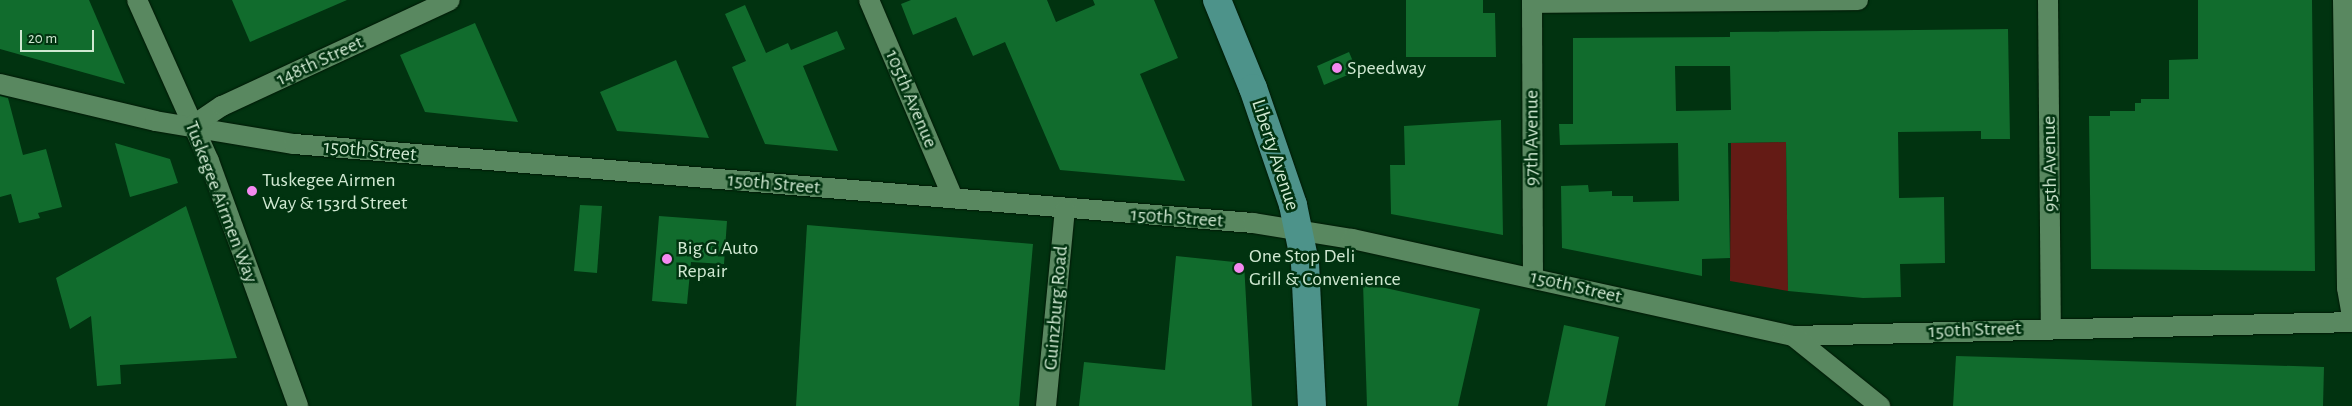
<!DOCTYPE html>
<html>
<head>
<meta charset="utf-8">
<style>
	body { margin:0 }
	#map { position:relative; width:2352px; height:406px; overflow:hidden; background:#013310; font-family:"Alegreya Sans",sans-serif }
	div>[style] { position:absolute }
	.green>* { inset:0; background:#641b15 }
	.building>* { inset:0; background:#116c2d }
	.roads { filter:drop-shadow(0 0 1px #021806) drop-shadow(0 0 1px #021806) }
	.street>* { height:20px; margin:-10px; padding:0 10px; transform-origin:10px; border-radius:10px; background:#598860 }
	.primary>* { height:28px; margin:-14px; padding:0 14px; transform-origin:14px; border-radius:14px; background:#4d938a }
	.dots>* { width:14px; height:14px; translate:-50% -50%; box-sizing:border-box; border:2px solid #013310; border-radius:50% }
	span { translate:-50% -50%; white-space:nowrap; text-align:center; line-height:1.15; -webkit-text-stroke:5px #013310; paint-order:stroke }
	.street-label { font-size:20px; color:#d0e9d2 }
	.poi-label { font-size:20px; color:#d0e9d2 }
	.left { translate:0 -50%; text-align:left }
	.scale { position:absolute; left:20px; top:30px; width:74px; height:22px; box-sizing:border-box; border:2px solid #d0e9d2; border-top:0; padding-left:6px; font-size:15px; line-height:18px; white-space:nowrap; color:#d0e9d2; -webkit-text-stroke:4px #013310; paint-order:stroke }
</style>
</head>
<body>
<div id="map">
	<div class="green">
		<i style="clip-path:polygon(1786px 142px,1788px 291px,1730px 281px,1731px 143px)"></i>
	</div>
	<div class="building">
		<i style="clip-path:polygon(0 0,89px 0,125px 84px,0 49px)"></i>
		<i style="clip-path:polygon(232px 0,347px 0,250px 42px)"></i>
		<i style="clip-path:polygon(911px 0,1047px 0,1056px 22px,1095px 5px,1093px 0,1154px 0,1178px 58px,1140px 74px,1185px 181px,1060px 170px,1005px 42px,973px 56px,956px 17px,913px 35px,901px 4px)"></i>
		<i style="clip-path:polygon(1406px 0,1483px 0,1483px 13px,1495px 13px,1496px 57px,1406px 57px)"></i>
		<i style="clip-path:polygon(2198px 0,2312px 0,2315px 271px,2091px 269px,2089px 116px,2110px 116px,2110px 111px,2135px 111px,2135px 103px,2141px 103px,2141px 99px,2169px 99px,2169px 60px,2198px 59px)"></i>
		<i style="clip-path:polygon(745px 5px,766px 53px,788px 43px,791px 50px,837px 31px,845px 49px,803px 66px,838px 151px,765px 144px,732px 67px,746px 61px,725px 14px)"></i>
		<i style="clip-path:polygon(475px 23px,518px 122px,425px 112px,400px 55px)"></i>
		<i style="clip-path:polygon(evenodd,2008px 29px,2010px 139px,1981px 139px,1981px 131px,1898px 132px,1899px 198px,1944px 197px,1945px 263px,1900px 264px,1901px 297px,1863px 298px,1788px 291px,1786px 142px,1728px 143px,1730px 258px,1702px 259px,1702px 276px,1562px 248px,1561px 186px,1588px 185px,1589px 192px,1612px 191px,1612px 196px,1633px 196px,1633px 202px,1679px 201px,1678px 143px,1560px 145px,1559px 124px,1573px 124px,1573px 38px,1730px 37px,1730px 32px,2008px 29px,1675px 66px,1730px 66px,1731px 110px,1676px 111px,1675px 66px)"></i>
		<i style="clip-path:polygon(1349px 52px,1357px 71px,1324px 85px,1317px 66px)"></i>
		<i style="clip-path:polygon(676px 60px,709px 138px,617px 131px,600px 92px)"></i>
		<i style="clip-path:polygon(0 96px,8px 98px,23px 155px,46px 149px,62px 207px,38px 213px,40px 218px,19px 223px,11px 194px,0 197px)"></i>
		<i style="clip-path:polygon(1501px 120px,1503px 235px,1391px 214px,1390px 165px,1405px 165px,1404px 126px)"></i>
		<i style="clip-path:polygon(115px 143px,170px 159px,178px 183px,130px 197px)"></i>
		<i style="clip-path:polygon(580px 205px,602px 206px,597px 273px,574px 271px)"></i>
		<i style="clip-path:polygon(186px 206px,237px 358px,120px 365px,121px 384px,97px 386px,91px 316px,70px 329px,56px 278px)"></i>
		<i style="clip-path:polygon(659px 216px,727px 221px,724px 264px,691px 262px,687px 304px,652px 301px)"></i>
		<i style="clip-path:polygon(807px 225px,1033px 244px,1019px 406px,796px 406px)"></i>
		<i style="clip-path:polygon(1176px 256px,1244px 263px,1252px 406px,1079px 406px,1084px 362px,1165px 370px)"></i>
		<i style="clip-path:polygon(1363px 283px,1480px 309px,1458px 406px,1367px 406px)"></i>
		<i style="clip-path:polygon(1564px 325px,1619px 337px,1605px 406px,1547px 406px)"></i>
		<i style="clip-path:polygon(1956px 356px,2324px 367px,2323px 406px,1953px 406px)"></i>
	</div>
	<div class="roads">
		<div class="street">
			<i style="left:137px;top:0;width:176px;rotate:65.9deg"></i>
			<i style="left:209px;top:161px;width:261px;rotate:70deg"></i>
			<i style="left:869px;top:0;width:215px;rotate:67deg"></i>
			<i style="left:1532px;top:0;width:277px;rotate:89.8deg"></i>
			<i style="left:2048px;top:0;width:328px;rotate:89.5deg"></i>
			<i style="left:2343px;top:0;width:288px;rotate:89.2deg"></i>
			<i style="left:2347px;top:288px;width:28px;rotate:80deg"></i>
			<i style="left:1532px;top:3px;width:326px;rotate:-0.5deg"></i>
			<i style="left:0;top:84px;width:159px;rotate:13.4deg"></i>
			<i style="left:155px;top:121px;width:141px;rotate:9.4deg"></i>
			<i style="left:294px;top:144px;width:962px;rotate:4.71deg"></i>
			<i style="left:1253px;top:223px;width:100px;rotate:9.2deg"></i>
			<i style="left:1352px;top:239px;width:452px;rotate:12.4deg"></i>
			<i style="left:1793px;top:336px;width:559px;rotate:-1.43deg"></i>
			<i style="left:192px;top:126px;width:36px;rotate:-34deg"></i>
			<i style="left:222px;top:106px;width:251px;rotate:-24.9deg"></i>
			<i style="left:1793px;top:336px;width:112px;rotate:38.8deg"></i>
			<i style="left:1046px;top:406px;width:197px;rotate:-84.5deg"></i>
		</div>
		<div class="primary">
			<i style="left:1217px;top:0;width:95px;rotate:67.8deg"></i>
			<i style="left:1253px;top:88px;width:124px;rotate:71.1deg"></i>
			<i style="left:1293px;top:205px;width:59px;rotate:78.3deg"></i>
			<i style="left:1305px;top:263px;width:143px;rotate:87.2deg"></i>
		</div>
	</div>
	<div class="dots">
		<i style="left:1337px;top:68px;background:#f489f0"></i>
		<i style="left:252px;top:191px;background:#f489f0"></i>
		<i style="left:667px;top:259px;background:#f489f0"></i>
		<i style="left:1239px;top:268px;background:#f489f0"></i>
	</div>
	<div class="street-label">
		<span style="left:320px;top:61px;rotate:-25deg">148th Street</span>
		<span style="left:911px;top:99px;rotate:67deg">105th Avenue</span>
		<span style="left:1532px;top:138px;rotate:-90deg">97th Avenue</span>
		<span style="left:370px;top:151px;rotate:5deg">150th Street</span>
		<span style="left:1275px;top:155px;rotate:72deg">Liberty Avenue</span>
		<span style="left:2050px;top:164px;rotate:-91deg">95th Avenue</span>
		<span style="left:774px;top:184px;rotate:5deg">150th Street</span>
		<span style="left:221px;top:202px;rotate:69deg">Tuskegee Airmen Way</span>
		<span style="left:1177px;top:218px;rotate:4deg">150th Street</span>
		<span style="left:1576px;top:287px;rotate:13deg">150th Street</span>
		<span style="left:1056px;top:308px;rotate:-85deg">Guinzburg Road</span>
		<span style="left:1975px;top:330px;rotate:-2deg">150th Street</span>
	</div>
	<div class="poi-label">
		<span class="left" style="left:1347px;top:68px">Speedway</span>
		<span class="left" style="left:262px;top:192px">Tuskegee Airmen<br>Way &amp; 153rd Street</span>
		<span class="left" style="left:677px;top:260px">Big G Auto<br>Repair</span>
		<span class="left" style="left:1249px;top:268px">One Stop Deli<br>Grill &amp; Convenience</span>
	</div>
	<div class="scale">20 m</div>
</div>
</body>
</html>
